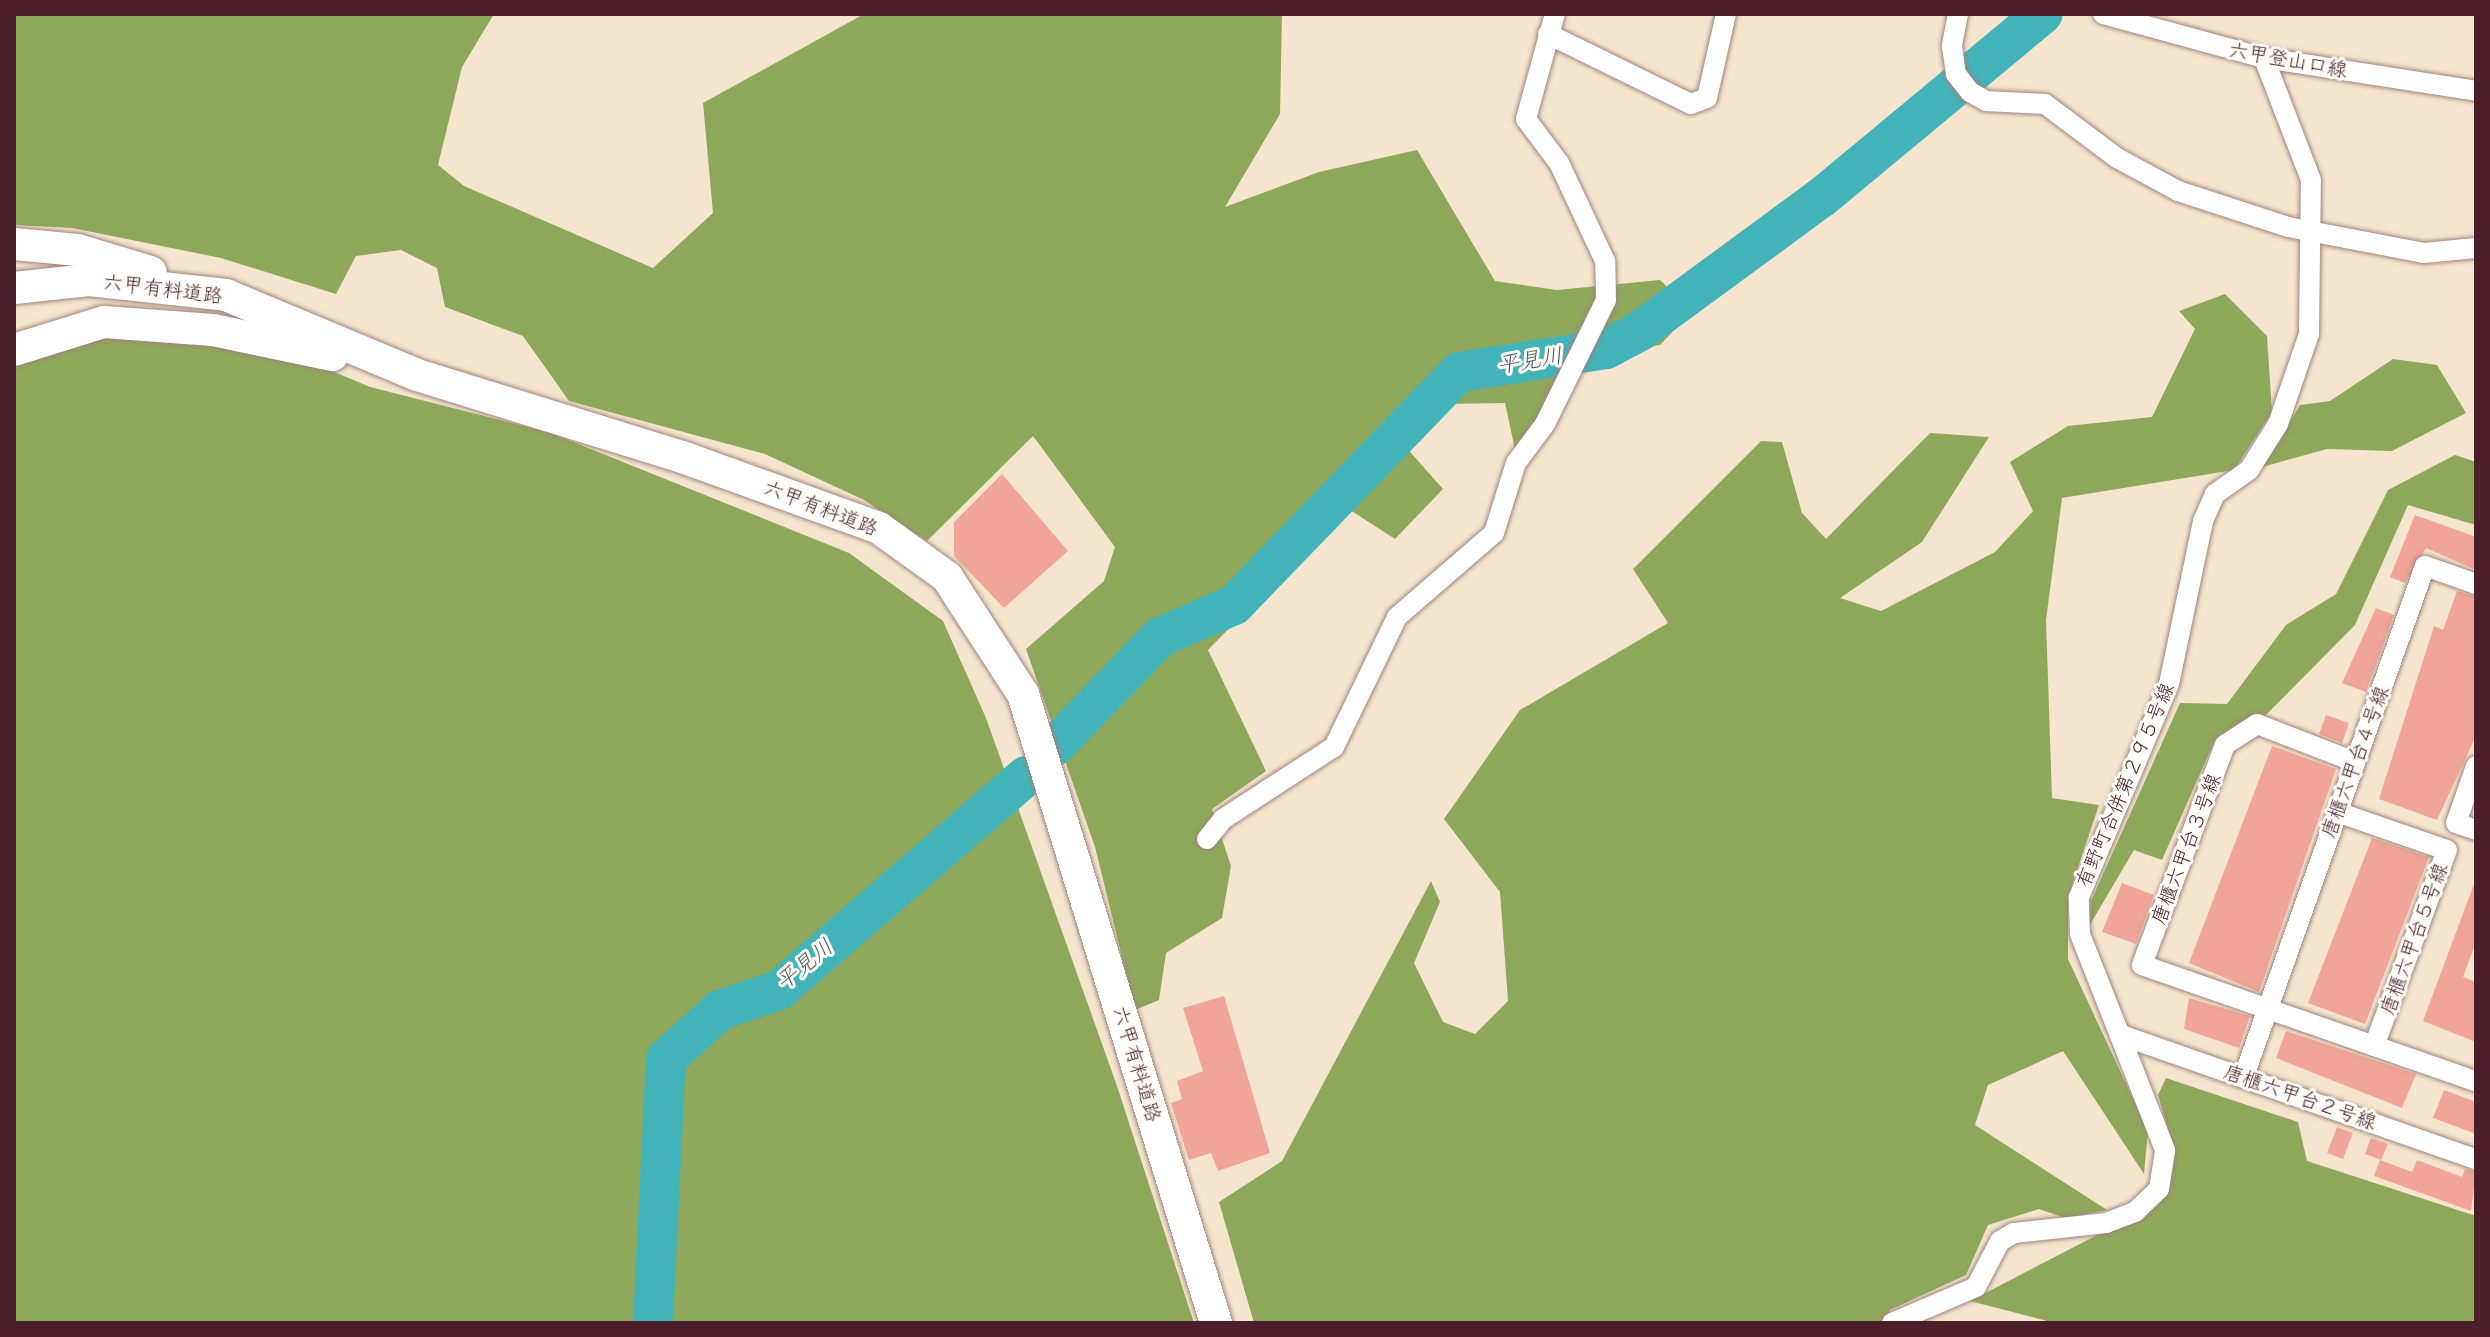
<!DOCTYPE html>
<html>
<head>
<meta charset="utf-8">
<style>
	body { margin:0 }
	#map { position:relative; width:2490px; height:1337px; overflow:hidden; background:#f5e5ce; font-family:Pangolin,"Klee One",sans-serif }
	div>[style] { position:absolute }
	.forest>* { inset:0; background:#8da85a }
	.river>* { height:40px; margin:-20px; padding:0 20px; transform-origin:20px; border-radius:20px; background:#43b3ba }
	.building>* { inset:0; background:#f1a59a }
	.roads { filter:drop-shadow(0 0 2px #a0827c) drop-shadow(0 0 2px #a0827c) }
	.minor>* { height:20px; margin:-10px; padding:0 10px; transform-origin:10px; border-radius:10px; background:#fff }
	.primary>* { height:32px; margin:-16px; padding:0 16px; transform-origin:16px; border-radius:16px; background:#fff }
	span { translate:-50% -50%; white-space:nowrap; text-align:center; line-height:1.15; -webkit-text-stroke:6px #fdfcf7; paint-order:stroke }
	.street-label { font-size:20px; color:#4a1f2b }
	.water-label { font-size:22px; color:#475a64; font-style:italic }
	.frame { position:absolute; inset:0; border:16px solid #4a1f2b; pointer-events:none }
</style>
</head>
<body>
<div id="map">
	<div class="forest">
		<i style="clip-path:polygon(14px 14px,494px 14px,462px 67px,438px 165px,464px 186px,653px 268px,713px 213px,703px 103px,864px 14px,1282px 14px,1280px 114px,1225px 207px,1319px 172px,1417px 150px,1495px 281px,1557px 290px,1660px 280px,1692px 311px,1660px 345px,1571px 360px,1516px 454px,1505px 403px,1446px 404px,1404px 445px,1443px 489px,1395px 539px,1347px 508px,1208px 650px,1266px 771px,1212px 809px,1231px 866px,1222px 918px,1166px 953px,1159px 1000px,1135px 1010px,1095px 847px,1026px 649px,1104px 581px,1115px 547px,1033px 436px,927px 541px,864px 500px,765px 454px,569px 401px,523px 336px,445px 307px,437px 268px,401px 250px,356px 256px,336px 294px,221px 258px,72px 228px,14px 225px)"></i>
		<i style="clip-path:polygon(2225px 294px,2267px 336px,2272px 412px,2234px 470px,2062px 498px,2046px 620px,2052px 798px,2099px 805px,2068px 897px,2068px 959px,2148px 1131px,2144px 1174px,2063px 1051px,1988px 1085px,1975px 1125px,2107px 1210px,2065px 1218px,2039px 1209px,1988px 1225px,1966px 1275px,1890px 1310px,1884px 1323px,1254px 1323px,1219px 1202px,1282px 1161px,1431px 881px,1440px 902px,1414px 963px,1443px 1022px,1475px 1034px,1508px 1001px,1500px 892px,1444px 819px,1520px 710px,1668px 623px,1633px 569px,1761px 441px,1782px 442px,1802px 513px,1826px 539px,1930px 433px,1989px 437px,1922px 542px,1840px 598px,1881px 611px,1995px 552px,2033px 511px,2010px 462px,2068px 426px,2152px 417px,2195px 329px,2179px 311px)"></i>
		<i style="clip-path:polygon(114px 328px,280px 349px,370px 387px,551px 433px,849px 553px,943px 621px,986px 718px,1117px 1086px,1194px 1323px,14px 1323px,14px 360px)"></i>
		<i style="clip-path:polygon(2393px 359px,2437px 365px,2466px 413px,2392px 451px,2327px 449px,2262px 467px,2300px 405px,2330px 401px)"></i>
		<i style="clip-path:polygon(2455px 455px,2476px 462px,2476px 525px,2408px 505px,2355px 625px,2264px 717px,2215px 740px,2162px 860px,2134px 850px,2088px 928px,2091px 901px,2180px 703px,2227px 704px,2286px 625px,2336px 594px,2388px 490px)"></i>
		<i style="clip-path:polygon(2166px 1078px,2298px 1122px,2307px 1161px,2476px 1216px,2476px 1323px,2055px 1323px,1970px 1301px,2128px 1219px,2168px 1182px,2169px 1132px,2158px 1095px)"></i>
	</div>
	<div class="river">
		<i style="left:1055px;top:746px;width:151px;rotate:-46.1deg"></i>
		<i style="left:1160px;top:637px;width:81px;rotate:-23.4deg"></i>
		<i style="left:1234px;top:605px;width:324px;rotate:-46deg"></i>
		<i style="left:1459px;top:372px;width:149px;rotate:-8.9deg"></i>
		<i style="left:1606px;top:349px;width:40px;rotate:-28deg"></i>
		<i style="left:1641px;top:330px;width:223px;rotate:-36.3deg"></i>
		<i style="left:1821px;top:198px;width:288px;rotate:-39.7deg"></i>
		<i style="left:653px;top:1323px;width:264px;rotate:-87.2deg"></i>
		<i style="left:666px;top:1059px;width:73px;rotate:-42.2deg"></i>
		<i style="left:720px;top:1010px;width:62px;rotate:-18.7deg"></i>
		<i style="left:779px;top:990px;width:327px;rotate:-40.9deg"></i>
	</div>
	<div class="building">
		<i style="clip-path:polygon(1002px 474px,1068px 551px,1004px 608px,954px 556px,954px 522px)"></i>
		<i style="clip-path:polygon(2415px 515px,2476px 537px,2476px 570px,2426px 548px,2405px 583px,2390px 577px)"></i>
		<i style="clip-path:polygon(2457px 591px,2476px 597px,2476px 736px,2437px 820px,2379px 799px,2434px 626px,2443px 630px)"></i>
		<i style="clip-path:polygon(2376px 608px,2394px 615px,2366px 692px,2342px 683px)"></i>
		<i style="clip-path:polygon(2326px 715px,2349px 723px,2342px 743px,2319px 734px)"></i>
		<i style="clip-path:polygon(2272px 746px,2336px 769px,2259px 992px,2189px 963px)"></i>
		<i style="clip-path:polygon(2372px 838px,2429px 857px,2365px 1024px,2308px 1003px)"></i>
		<i style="clip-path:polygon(2122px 883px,2154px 895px,2136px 944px,2102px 932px)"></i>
		<i style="clip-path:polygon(2474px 884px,2476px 942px,2463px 977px,2476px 982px,2476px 1042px,2423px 1021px)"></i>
		<i style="clip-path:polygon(1224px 996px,1270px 1153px,1218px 1171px,1211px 1153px,1189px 1160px,1171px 1103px,1182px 1099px,1177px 1081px,1203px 1071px,1183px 1008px)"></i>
		<i style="clip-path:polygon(2189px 998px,2250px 1016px,2239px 1048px,2184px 1029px)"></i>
		<i style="clip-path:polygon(2286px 1031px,2416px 1074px,2402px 1108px,2276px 1058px)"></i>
		<i style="clip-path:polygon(2444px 1090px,2476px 1102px,2476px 1134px,2433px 1118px)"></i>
		<i style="clip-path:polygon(2337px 1127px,2353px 1133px,2343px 1159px,2327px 1153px)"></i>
		<i style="clip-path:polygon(2371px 1138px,2388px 1144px,2381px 1160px,2365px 1154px)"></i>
		<i style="clip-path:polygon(2380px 1160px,2412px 1172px,2417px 1160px,2462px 1177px,2465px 1169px,2476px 1172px,2471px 1211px,2374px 1176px)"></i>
	</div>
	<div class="roads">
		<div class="minor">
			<i style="left:1958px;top:14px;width:33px;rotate:101deg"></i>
			<i style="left:1952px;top:46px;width:28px;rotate:82deg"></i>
			<i style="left:1956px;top:74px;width:23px;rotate:52deg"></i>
			<i style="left:1970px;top:92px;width:18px;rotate:29deg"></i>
			<i style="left:1986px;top:101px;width:59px;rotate:2.9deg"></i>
			<i style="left:2045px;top:104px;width:90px;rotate:36.9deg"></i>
			<i style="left:2117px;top:158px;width:69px;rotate:28.4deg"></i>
			<i style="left:2178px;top:191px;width:116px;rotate:18.1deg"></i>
			<i style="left:2288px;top:227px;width:138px;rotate:10.8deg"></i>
			<i style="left:2424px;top:253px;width:52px;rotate:-5.5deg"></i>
			<i style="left:2103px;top:14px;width:167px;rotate:15.3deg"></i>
			<i style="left:2264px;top:58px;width:215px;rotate:8.8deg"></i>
			<i style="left:1548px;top:34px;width:159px;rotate:26.1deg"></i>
			<i style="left:1691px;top:104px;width:17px;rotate:-21deg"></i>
			<i style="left:1707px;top:98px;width:86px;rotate:-77.3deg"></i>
			<i style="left:2355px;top:762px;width:105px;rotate:-158.8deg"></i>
			<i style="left:2257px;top:724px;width:38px;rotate:147deg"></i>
			<i style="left:2225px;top:745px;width:235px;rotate:110.7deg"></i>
			<i style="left:2142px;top:965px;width:354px;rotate:19.2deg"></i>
			<i style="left:2476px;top:766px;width:60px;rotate:109.3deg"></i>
			<i style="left:2456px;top:823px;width:21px;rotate:19deg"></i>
			<i style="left:2337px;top:812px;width:116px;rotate:19.1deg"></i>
			<i style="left:2447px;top:850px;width:209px;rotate:110.4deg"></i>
			<i style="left:1207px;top:839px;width:26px;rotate:-51deg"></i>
			<i style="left:1223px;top:819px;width:132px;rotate:-33deg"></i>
			<i style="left:1334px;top:747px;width:144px;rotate:-64.1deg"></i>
			<i style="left:1397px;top:617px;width:128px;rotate:-40.9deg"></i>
			<i style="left:1494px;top:533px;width:73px;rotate:-72.6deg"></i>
			<i style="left:1516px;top:463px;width:49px;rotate:-53.4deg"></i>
			<i style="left:1545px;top:424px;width:138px;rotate:-63.8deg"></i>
			<i style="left:1606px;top:300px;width:39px;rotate:-91deg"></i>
			<i style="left:1605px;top:261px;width:108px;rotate:-115.1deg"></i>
			<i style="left:1559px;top:163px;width:55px;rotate:-126.9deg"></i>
			<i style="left:1526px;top:119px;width:109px;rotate:-74.6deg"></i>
			<i style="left:2124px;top:1036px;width:373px;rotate:19.3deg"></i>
			<i style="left:2244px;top:1076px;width:541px;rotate:-70.46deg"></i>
			<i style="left:2425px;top:566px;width:54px;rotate:19.4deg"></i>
			<i style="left:1892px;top:1323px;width:91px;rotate:-23.2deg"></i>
			<i style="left:1976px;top:1287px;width:52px;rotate:-62.4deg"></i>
			<i style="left:2000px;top:1241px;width:16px;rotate:-30deg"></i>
			<i style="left:2014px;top:1233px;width:93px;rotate:-6.2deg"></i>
			<i style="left:2106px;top:1223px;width:31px;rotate:-21deg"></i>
			<i style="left:2135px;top:1212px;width:33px;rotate:-44deg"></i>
			<i style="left:2159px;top:1189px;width:39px;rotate:-81deg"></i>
			<i style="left:2165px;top:1150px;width:232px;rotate:-111.5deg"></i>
			<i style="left:2080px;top:934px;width:37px;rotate:-92deg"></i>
			<i style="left:2079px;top:897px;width:231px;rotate:-67.1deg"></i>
			<i style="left:2169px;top:684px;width:167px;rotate:-78.2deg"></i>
			<i style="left:2203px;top:521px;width:30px;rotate:-66deg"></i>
			<i style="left:2215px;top:494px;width:42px;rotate:-35.2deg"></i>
			<i style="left:2249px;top:470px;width:54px;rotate:-57.8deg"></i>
			<i style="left:2278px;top:424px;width:95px;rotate:-71deg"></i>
			<i style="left:2309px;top:334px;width:154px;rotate:-89.3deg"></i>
			<i style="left:2311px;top:180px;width:131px;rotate:-111.1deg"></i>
		</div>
		<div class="primary">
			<i style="left:14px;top:244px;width:64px;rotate:5.4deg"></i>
			<i style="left:78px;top:250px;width:76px;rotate:16.8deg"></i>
			<i style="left:14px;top:288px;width:75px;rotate:-6.1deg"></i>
			<i style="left:89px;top:280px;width:138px;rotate:6.2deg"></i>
			<i style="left:226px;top:295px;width:207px;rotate:22.7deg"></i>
			<i style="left:417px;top:375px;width:281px;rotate:17.2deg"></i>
			<i style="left:685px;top:458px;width:206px;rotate:19.8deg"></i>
			<i style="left:879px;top:528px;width:84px;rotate:35.8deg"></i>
			<i style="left:947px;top:577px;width:140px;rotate:57deg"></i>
			<i style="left:1023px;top:694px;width:658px;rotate:72.94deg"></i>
			<i style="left:14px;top:350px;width:94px;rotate:-17.3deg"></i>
			<i style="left:104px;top:322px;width:109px;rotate:4.2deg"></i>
			<i style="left:213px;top:330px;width:122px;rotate:11.9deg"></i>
		</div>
	</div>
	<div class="street-label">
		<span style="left:2288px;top:60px;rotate:10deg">六甲登山口線</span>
		<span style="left:163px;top:289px;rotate:7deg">六甲有料道路</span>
		<span style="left:821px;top:508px;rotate:21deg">六甲有料道路</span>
		<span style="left:2355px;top:762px;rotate:-70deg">唐櫃六甲台４号線</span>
		<span style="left:2125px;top:785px;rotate:-67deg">有野町合併第２９５号線</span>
		<span style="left:2186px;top:849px;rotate:-69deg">唐櫃六甲台３号線</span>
		<span style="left:2414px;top:939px;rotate:-70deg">唐櫃六甲台５号線</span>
		<span style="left:1137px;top:1064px;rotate:73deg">六甲有料道路</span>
		<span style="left:2300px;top:1097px;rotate:19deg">唐櫃六甲台２号線</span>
	</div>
	<div class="water-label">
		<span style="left:1530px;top:361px;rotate:-9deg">平見川</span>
		<span style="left:805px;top:965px;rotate:-39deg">平見川</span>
	</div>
	<div class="frame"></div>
</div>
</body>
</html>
